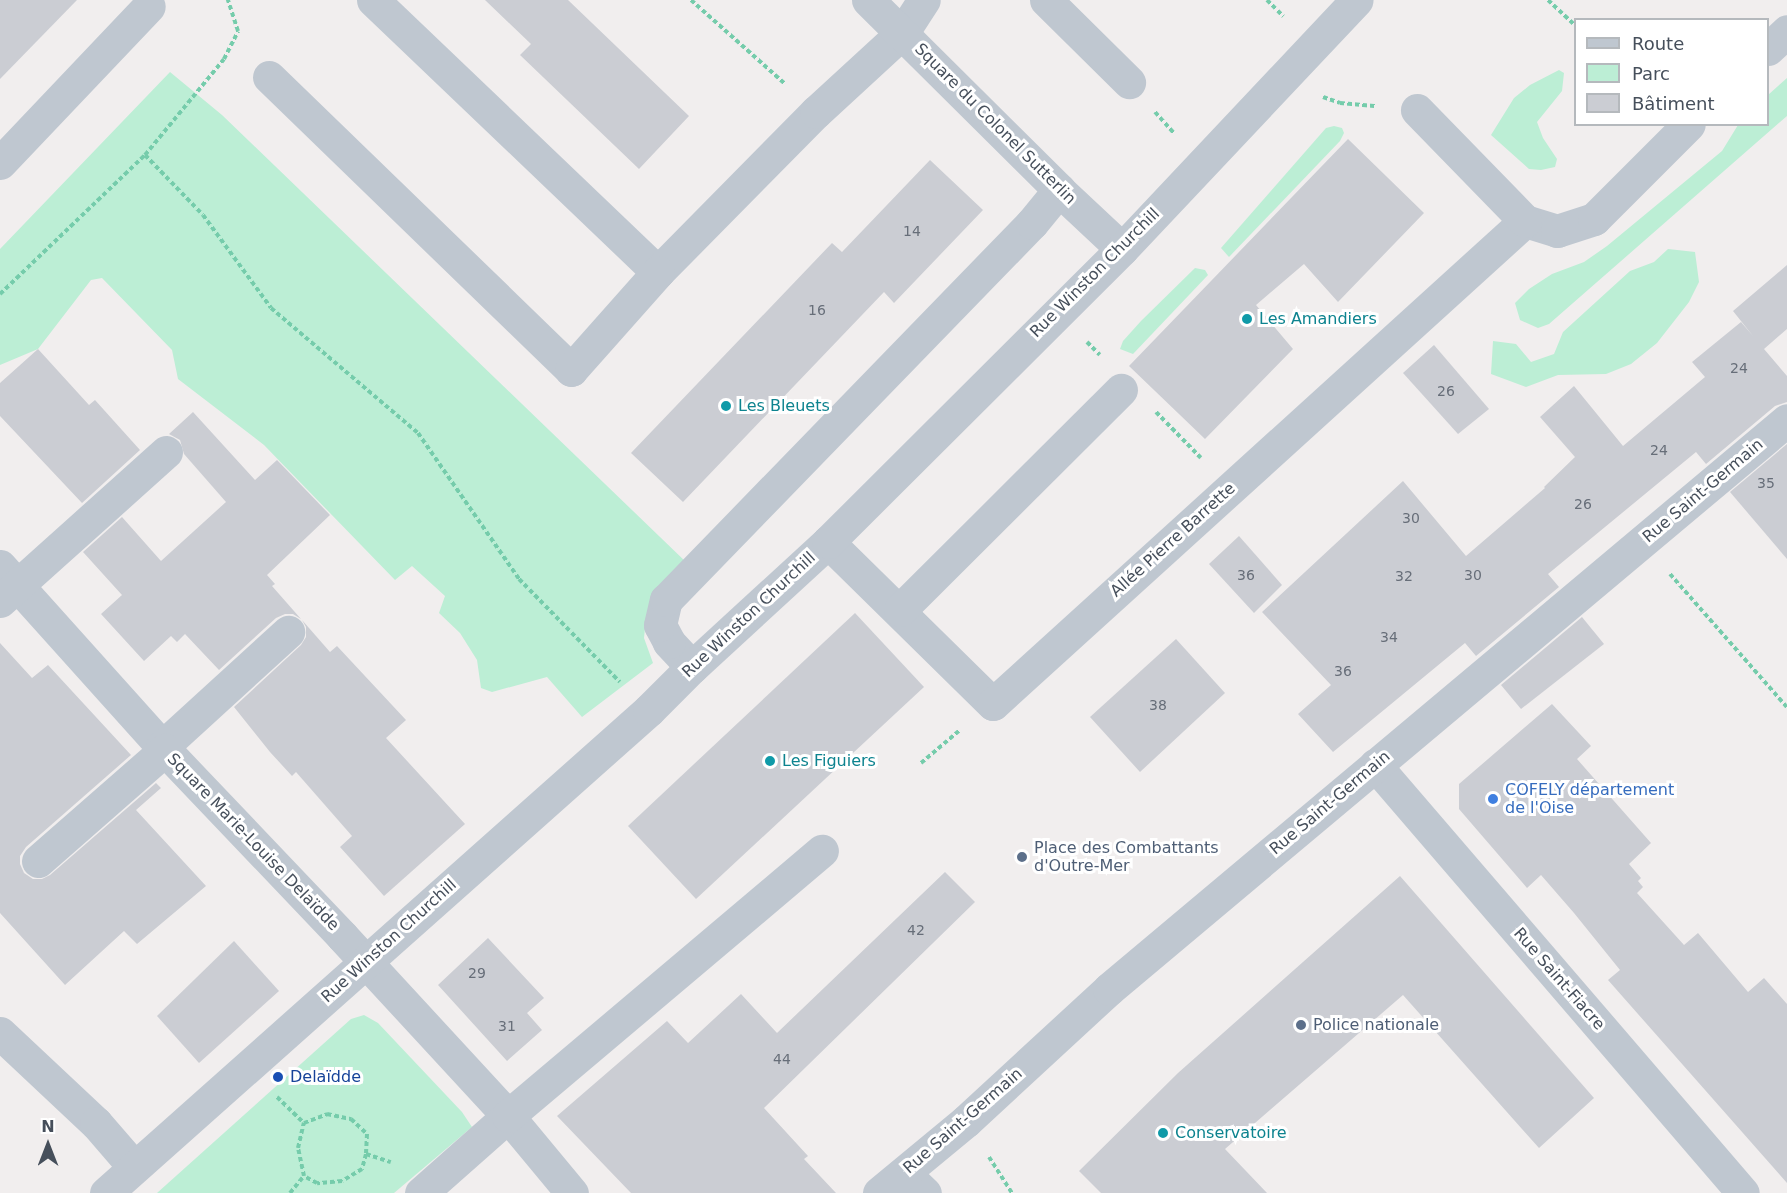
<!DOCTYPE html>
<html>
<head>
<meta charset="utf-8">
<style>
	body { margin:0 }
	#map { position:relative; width:1787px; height:1193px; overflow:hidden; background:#f1eeee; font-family:"DejaVu Sans",sans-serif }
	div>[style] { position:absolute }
	.green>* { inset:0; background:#bceed5 }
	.building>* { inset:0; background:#cbcdd3 }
	.path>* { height:4px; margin-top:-2px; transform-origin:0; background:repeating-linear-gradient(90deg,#75ccab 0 4.5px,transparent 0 7.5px) }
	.minor>* { height:33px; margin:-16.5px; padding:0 16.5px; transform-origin:16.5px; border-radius:16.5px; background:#bfc7d0 }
	.dots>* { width:16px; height:16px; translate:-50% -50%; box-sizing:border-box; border:3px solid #fff; border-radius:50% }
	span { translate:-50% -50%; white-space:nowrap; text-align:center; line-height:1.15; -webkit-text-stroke:6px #fff; paint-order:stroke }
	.number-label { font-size:14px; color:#676e79 }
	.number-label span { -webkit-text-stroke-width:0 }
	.street-label { font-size:16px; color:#464f5b }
	.culture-label { font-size:16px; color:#0d838f }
	.left { translate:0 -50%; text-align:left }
	.shop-label { font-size:16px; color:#366cbe }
	.service-label { font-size:16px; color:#4e5e75 }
	.transit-label { font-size:16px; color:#164399 }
	.legend { position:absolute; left:1574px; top:18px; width:195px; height:108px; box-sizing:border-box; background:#fff; border:2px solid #b5b9bd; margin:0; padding:8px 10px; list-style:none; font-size:18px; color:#464f5b }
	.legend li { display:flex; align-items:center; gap:12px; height:30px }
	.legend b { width:30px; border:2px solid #b5b9bd }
	.north { position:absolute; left:18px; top:1115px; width:60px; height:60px; -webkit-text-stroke:4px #fff; paint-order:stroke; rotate:0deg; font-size:16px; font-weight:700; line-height:24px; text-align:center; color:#464f5b }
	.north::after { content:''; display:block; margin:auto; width:21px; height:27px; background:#464f5b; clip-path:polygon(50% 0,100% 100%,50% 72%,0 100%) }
</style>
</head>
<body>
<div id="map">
	<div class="green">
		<i style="clip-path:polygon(1559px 70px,1564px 73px,1562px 91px,1537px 122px,1543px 138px,1557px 159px,1555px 167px,1541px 170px,1529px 169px,1491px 135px,1514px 98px,1530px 85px)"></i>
		<i style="clip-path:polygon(170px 72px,222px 115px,687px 563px,646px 619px,644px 638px,653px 663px,582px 717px,547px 677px,492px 692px,481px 688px,477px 660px,460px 633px,439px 613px,445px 596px,412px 566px,395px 580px,264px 445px,178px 379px,172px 350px,102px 278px,91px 280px,38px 349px,0 365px,0 249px)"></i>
		<i style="clip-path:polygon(1787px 78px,1787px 116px,1549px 324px,1538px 328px,1520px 320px,1515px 303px,1529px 289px,1552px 274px,1584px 262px,1607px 246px,1722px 151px,1738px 125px,1768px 124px,1768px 95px)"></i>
		<i style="clip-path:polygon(1334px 126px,1342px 128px,1344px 133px,1340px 141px,1229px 257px,1221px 248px,1326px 128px)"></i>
		<i style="clip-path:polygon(1668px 249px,1695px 252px,1699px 282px,1689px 302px,1657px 343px,1631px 364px,1606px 374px,1558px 375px,1526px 387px,1491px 374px,1493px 341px,1516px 344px,1531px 362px,1554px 354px,1563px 332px,1630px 271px,1654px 262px)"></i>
		<i style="clip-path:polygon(1195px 268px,1205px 270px,1208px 275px,1133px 354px,1120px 349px,1123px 341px,1141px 321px)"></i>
		<i style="clip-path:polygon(364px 1015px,378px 1023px,462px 1112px,472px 1127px,394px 1193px,157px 1193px,351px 1019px)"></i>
	</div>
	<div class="building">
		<i style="clip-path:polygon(0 0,77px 0,0 79px)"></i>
		<i style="clip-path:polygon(485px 0,568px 0,689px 116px,639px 169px,520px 55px,531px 44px)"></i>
		<i style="clip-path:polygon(1348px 139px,1424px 213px,1338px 302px,1304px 264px,1256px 305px,1293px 349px,1205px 439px,1129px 366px)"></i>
		<i style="clip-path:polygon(930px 160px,983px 210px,894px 303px,884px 292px,683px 502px,631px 453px,832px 243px,842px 252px)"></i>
		<i style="clip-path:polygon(1787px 265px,1787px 329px,1764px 349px,1787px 376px,1787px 402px,1775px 406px,1706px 464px,1696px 452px,1548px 574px,1559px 587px,1476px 656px,1465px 643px,1333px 752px,1298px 714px,1331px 685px,1262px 612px,1403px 481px,1466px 556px,1545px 488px,1544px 487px,1575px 457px,1540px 417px,1574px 386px,1623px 446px,1705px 377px,1692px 362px,1741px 322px,1753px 336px,1733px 311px)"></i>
		<i style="clip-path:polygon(1434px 345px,1489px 409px,1458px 434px,1403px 373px)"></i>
		<i style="clip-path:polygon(38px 349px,89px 405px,95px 400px,140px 450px,82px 503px,0 416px,0 383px)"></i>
		<i style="clip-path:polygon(193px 412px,255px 480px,277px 460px,330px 515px,267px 575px,275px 584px,272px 586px,301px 619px,293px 614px,285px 614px,276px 618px,219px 670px,185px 634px,177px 642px,171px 636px,144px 661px,101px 614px,122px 595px,83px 552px,122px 517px,161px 561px,226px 502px,184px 454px,180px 440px,169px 434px)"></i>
		<i style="clip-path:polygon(1787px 444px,1787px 559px,1730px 492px)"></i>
		<i style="clip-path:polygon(1239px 536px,1282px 585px,1254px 613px,1209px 564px)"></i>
		<i style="clip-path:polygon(855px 613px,924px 687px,696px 899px,628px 826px)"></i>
		<i style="clip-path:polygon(1582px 617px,1604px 644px,1521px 709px,1501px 685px)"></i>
		<i style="clip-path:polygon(302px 620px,330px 652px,337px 646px,406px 720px,386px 738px,465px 824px,384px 896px,340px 847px,352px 836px,296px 772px,292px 776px,270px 752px,234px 707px,301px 645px,306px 637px,306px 627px)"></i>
		<i style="clip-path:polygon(1176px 639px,1225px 693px,1140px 772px,1090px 717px)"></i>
		<i style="clip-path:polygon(0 643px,32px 678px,48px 665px,131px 755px,26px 847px,20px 856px,20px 864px,24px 873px,33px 879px,42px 879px,50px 875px,156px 783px,161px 788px,136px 810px,206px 886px,137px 944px,124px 931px,65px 985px,0 913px)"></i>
		<i style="clip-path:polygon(1552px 704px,1591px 746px,1577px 759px,1651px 843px,1629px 864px,1641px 878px,1638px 881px,1643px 887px,1637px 893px,1684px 945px,1698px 933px,1748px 992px,1764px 978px,1787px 1004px,1787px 1183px,1608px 980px,1620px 970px,1574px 913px,1541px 875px,1527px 888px,1459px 809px,1459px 784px)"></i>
		<i style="clip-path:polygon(945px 872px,975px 902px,764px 1108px,808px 1156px,804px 1159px,836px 1193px,631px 1193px,557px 1116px,667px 1021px,688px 1043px,741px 994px,777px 1033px)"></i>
		<i style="clip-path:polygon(1400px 876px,1594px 1098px,1539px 1148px,1403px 995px,1225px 1149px,1267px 1193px,1101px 1193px,1079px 1171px,1178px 1073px)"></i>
		<i style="clip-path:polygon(488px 938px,544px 998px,527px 1013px,542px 1030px,507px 1061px,438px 985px)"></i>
		<i style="clip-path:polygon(234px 941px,279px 991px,199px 1063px,157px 1016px)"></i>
	</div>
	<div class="path">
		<i style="left:691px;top:0;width:125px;rotate:41.7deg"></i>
		<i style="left:1267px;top:0;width:23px;rotate:45deg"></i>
		<i style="left:1548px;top:0;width:38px;rotate:43deg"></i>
		<i style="left:1323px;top:97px;width:18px;rotate:19deg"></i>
		<i style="left:1340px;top:103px;width:37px;rotate:5deg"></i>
		<i style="left:1155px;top:112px;width:28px;rotate:48deg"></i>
		<i style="left:145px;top:155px;width:124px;rotate:-50.5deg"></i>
		<i style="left:224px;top:59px;width:31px;rotate:-63deg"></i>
		<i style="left:238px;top:31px;width:33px;rotate:-108deg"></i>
		<i style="left:0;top:294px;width:201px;rotate:-43.8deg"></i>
		<i style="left:145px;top:155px;width:83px;rotate:46deg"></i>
		<i style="left:203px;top:215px;width:115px;rotate:53.8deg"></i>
		<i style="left:271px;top:308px;width:193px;rotate:40.4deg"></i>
		<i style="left:418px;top:433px;width:178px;rotate:55.3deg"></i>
		<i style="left:519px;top:579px;width:144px;rotate:45.6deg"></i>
		<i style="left:1087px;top:342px;width:18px;rotate:45deg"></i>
		<i style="left:1156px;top:412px;width:64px;rotate:45.6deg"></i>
		<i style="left:1670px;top:574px;width:177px;rotate:48.7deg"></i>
		<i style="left:921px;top:763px;width:51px;rotate:-40.2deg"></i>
		<i style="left:277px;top:1097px;width:37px;rotate:44deg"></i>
		<i style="left:327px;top:1114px;width:25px;rotate:12deg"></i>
		<i style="left:351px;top:1119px;width:22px;rotate:43deg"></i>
		<i style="left:367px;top:1134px;width:20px;rotate:93deg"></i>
		<i style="left:366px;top:1154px;width:16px;rotate:105deg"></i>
		<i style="left:362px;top:1169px;width:23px;rotate:149deg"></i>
		<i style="left:342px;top:1181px;width:25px;rotate:175deg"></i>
		<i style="left:317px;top:1183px;width:15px;rotate:-152deg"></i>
		<i style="left:304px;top:1176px;width:29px;rotate:-102deg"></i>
		<i style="left:298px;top:1148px;width:26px;rotate:-77deg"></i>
		<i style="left:304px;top:1123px;width:25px;rotate:-21deg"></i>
		<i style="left:366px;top:1154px;width:26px;rotate:18deg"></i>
		<i style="left:989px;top:1157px;width:43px;rotate:57.4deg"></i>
		<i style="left:290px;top:1193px;width:22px;rotate:-51deg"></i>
	</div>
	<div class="minor">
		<i style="left:373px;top:0;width:394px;rotate:43.7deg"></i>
		<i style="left:658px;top:272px;width:225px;rotate:-45.4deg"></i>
		<i style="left:816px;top:112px;width:118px;rotate:-42.6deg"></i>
		<i style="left:903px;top:32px;width:38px;rotate:-57deg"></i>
		<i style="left:868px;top:0;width:269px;rotate:44.8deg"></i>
		<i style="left:1059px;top:190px;width:86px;rotate:43.1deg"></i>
		<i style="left:1046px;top:0;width:117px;rotate:44.7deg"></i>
		<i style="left:1768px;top:49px;width:26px;rotate:-43deg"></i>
		<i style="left:269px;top:77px;width:421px;rotate:44.1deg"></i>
		<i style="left:571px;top:370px;width:131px;rotate:-48.4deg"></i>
		<i style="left:0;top:163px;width:216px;rotate:-46.5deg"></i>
		<i style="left:1525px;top:221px;width:34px;rotate:17deg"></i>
		<i style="left:1557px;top:231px;width:39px;rotate:-18deg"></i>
		<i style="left:1594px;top:219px;width:134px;rotate:-45deg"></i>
		<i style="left:828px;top:542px;width:231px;rotate:44.5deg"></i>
		<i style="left:993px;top:704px;width:719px;rotate:-42.24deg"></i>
		<i style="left:1525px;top:221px;width:155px;rotate:-134.2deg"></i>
		<i style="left:0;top:566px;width:247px;rotate:48.1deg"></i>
		<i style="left:165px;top:750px;width:257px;rotate:46.4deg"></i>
		<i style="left:342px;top:936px;width:245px;rotate:47.3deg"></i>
		<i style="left:508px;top:1116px;width:100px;rotate:50.3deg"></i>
		<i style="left:0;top:601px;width:223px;rotate:-41.9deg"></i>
		<i style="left:900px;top:610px;width:312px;rotate:-44.9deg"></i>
		<i style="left:692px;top:667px;width:34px;rotate:-133deg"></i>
		<i style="left:669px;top:642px;width:19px;rotate:-118deg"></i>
		<i style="left:660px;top:625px;width:26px;rotate:-77deg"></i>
		<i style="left:666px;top:600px;width:525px;rotate:-45.85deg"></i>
		<i style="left:1032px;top:223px;width:43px;rotate:-50.7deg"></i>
		<i style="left:162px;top:747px;width:171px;rotate:-42.4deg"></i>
		<i style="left:1375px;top:765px;width:564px;rotate:49.31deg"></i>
		<i style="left:38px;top:861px;width:169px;rotate:-41.2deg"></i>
		<i style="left:0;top:1033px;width:132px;rotate:43.2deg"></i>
		<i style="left:96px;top:1123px;width:58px;rotate:49.2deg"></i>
		<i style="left:904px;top:1173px;width:29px;rotate:44deg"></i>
		<i style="left:106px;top:1193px;width:727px;rotate:-41.65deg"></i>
		<i style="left:649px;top:710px;width:61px;rotate:-45deg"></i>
		<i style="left:692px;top:667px;width:185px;rotate:-42.6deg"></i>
		<i style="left:828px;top:542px;width:415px;rotate:-44.9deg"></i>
		<i style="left:1122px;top:249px;width:342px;rotate:-46.7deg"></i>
		<i style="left:421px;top:1193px;width:116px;rotate:-41.5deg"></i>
		<i style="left:508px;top:1116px;width:411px;rotate:-40.2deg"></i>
		<i style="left:879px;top:1193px;width:113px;rotate:-39.6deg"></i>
		<i style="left:966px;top:1121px;width:195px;rotate:-42.7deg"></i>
		<i style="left:1109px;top:989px;width:885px;rotate:-40deg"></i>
	</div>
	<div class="dots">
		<i style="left:1247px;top:319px;background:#0f9aa8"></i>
		<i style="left:726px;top:406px;background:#0f9aa8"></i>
		<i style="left:770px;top:761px;background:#0f9aa8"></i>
		<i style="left:1493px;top:799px;background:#3f7fe0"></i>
		<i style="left:1022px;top:857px;background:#5c6f8a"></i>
		<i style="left:1301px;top:1025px;background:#5c6f8a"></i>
		<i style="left:278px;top:1077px;background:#1a4fb4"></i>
		<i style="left:1163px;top:1133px;background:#0f9aa8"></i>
	</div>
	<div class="number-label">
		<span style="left:912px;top:231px">14</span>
		<span style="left:817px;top:310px">16</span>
		<span style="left:1739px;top:368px">24</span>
		<span style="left:1446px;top:391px">26</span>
		<span style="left:1659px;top:450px">24</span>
		<span style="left:1766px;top:483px">35</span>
		<span style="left:1583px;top:504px">26</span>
		<span style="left:1411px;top:518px">30</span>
		<span style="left:1246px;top:575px">36</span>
		<span style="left:1473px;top:575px">30</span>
		<span style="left:1404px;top:576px">32</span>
		<span style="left:1389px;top:637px">34</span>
		<span style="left:1343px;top:671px">36</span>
		<span style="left:1158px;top:705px">38</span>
		<span style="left:916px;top:930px">42</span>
		<span style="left:477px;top:973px">29</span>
		<span style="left:507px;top:1026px">31</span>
		<span style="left:782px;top:1059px">44</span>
	</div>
	<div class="street-label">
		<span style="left:995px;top:124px;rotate:45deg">Square du Colonel Sutterlin</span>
		<span style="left:1095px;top:273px;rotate:-45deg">Rue Winston Churchill</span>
		<span style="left:1703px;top:491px;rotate:-40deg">Rue Saint-Germain</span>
		<span style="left:1173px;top:540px;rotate:-42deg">Allée Pierre Barrette</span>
		<span style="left:749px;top:615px;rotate:-43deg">Rue Winston Churchill</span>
		<span style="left:1330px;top:803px;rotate:-40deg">Rue Saint-Germain</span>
		<span style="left:253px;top:842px;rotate:46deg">Square Marie-Louise Delaïdde</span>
		<span style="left:389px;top:941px;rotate:-42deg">Rue Winston Churchill</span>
		<span style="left:1559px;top:979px;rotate:49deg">Rue Saint-Fiacre</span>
		<span style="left:963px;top:1121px;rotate:-41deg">Rue Saint-Germain</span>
	</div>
	<div class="culture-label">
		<span class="left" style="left:1259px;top:319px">Les Amandiers</span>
		<span class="left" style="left:738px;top:406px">Les Bleuets</span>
		<span class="left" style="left:782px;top:761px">Les Figuiers</span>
		<span class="left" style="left:1175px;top:1133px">Conservatoire</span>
	</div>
	<div class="shop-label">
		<span class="left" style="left:1505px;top:799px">COFELY département<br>de l'Oise</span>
	</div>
	<div class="service-label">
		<span class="left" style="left:1034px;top:857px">Place des Combattants<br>d'Outre-Mer</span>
		<span class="left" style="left:1313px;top:1025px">Police nationale</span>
	</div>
	<div class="transit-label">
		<span class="left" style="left:290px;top:1077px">Delaïdde</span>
	</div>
	<ul class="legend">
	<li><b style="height:8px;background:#bfc7d0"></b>Route</li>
	<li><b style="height:16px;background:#bceed5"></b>Parc</li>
	<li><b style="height:16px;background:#cbcdd3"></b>Bâtiment</li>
	</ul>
	<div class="north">N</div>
</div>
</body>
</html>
